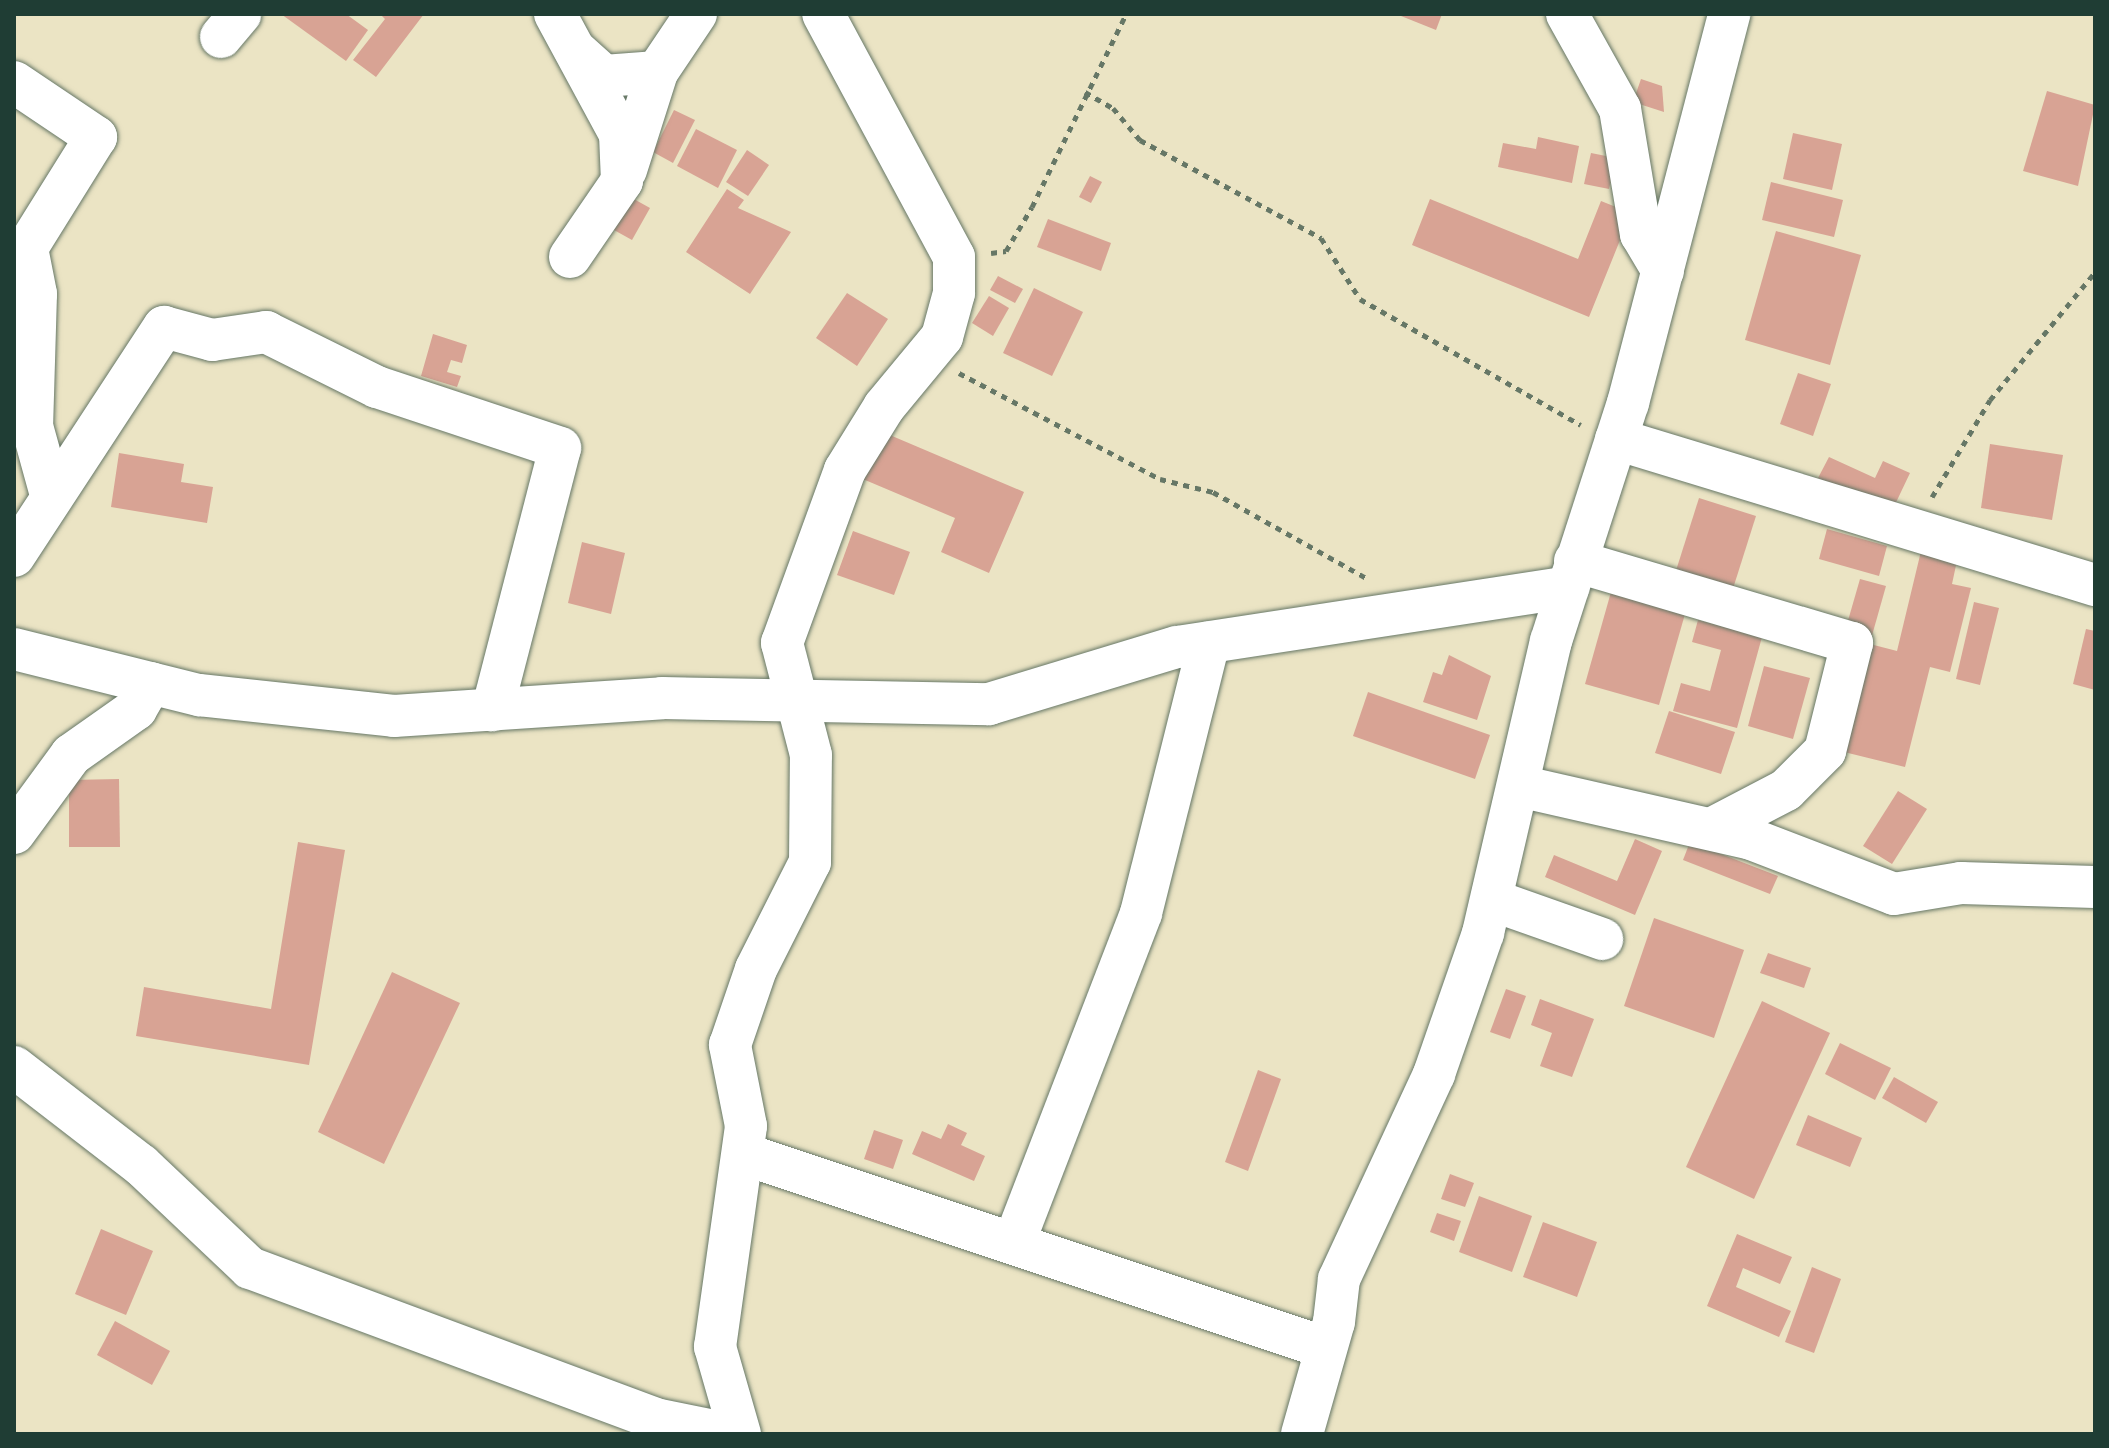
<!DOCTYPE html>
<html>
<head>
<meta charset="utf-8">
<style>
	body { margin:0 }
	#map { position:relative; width:2109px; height:1448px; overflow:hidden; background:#ebe4c4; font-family:"Playpen Sans",sans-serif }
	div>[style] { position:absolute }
	.building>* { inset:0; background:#d8a394 }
	.path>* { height:5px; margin-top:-2.5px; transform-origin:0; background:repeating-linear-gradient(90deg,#676 0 6px,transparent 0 12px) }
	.roads { filter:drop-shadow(0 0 2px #676) drop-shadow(0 0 2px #676) }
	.minor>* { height:42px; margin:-21px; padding:0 21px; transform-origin:21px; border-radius:21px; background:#fff }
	span { translate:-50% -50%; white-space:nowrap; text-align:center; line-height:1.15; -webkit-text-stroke:7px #fdfcf7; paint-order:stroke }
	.frame { position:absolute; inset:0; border:16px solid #1f3d34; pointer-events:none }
</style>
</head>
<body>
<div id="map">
	<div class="building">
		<i style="clip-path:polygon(281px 14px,346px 14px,368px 30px,346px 61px)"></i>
		<i style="clip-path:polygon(380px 14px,424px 14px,376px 77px,353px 60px,385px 19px)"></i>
		<i style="clip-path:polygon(1396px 14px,1442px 14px,1436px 30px)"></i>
		<i style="clip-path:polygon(1641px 79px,1662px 86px,1664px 112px,1633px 102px)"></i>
		<i style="clip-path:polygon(2047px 91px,2095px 105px,2078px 186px,2023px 171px)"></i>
		<i style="clip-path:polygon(674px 110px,695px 120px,673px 163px,653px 152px)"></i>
		<i style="clip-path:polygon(696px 129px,737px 150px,718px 188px,677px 166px)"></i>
		<i style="clip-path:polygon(1793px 133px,1842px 144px,1832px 190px,1783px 179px)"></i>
		<i style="clip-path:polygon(1538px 137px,1579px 146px,1572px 183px,1498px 167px,1503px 143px,1536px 149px)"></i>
		<i style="clip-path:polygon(747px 150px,769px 165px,748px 196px,726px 182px)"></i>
		<i style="clip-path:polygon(1591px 153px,1616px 158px,1609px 189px,1584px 184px)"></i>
		<i style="clip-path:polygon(1090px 176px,1102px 182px,1091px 203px,1079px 197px)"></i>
		<i style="clip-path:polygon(1771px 182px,1843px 200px,1834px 237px,1762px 220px)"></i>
		<i style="clip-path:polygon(727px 189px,744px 200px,738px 208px,791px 232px,750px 294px,686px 252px)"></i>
		<i style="clip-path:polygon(632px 198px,650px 208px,632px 240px,614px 230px)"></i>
		<i style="clip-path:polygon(1430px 199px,1578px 259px,1601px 201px,1631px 213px,1589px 317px,1412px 245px)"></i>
		<i style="clip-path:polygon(1048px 219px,1111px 243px,1101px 271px,1037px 247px)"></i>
		<i style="clip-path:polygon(1776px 231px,1861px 255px,1830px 365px,1745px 340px)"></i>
		<i style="clip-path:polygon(998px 276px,1023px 289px,1015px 303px,990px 290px)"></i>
		<i style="clip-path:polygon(1034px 288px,1083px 312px,1052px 376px,1003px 353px)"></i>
		<i style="clip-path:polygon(847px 293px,888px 319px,857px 366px,816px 338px)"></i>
		<i style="clip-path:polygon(989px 296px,1009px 308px,993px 336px,972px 323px)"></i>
		<i style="clip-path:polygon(433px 334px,467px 345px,462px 363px,451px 360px,447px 372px,461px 376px,457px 387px,421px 376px)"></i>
		<i style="clip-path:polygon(1798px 373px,1831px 384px,1813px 436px,1780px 424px)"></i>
		<i style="clip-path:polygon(878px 430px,1024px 492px,989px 573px,941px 552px,955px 518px,858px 477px)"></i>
		<i style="clip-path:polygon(1990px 444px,2063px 455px,2052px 520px,1981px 508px)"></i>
		<i style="clip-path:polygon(119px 453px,184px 464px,181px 482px,213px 487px,207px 523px,111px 507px)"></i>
		<i style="clip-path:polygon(1829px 457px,1875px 478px,1883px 461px,1910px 473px,1891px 513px,1818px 478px)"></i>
		<i style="clip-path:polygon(1699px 498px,1756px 516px,1730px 598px,1673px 580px)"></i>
		<i style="clip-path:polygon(1827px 529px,1887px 546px,1879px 576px,1819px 559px)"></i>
		<i style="clip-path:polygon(853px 531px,910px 552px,894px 595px,837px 575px)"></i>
		<i style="clip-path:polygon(582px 542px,625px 553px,611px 614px,568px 603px)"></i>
		<i style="clip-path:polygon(1922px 547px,1958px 556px,1952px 584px,1971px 588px,1950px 672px,1930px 667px,1905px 767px,1840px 751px,1866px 643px,1897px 651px)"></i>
		<i style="clip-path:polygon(1860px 579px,1886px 586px,1871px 639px,1845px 631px)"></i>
		<i style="clip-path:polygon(1611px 592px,1685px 614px,1659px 705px,1585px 684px)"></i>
		<i style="clip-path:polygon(1974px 602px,1999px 608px,1980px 685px,1956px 679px)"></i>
		<i style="clip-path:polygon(1698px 620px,1762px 637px,1737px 728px,1673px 711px,1681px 683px,1710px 691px,1721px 650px,1692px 642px)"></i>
		<i style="clip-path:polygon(2086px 629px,2095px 631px,2095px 690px,2073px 684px)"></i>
		<i style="clip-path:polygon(1449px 655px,1491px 676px,1477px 720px,1423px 702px,1433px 672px,1442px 675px)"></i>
		<i style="clip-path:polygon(1764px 666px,1810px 678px,1793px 739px,1748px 726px)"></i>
		<i style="clip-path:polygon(1368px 692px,1490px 735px,1475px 779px,1353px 736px)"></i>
		<i style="clip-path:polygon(1669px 711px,1735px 732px,1721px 774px,1655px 753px)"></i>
		<i style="clip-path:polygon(119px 779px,120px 847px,69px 847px,69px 780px)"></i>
		<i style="clip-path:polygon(1898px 791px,1927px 809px,1892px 864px,1863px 846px)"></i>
		<i style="clip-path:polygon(1635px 839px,1662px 851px,1635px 915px,1545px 877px,1554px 855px,1617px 881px)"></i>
		<i style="clip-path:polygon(298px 842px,345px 850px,309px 1065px,136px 1036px,144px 987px,271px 1009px)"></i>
		<i style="clip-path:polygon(1690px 842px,1778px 876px,1770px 894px,1683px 860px)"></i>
		<i style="clip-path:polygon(1654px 918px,1744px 950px,1714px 1038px,1624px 1006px)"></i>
		<i style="clip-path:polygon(1768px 953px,1811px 968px,1804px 988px,1760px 973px)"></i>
		<i style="clip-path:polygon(392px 972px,460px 1003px,384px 1164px,318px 1132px)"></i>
		<i style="clip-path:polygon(1506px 989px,1526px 996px,1510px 1039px,1490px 1032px)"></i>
		<i style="clip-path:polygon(1540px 999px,1594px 1019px,1572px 1077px,1540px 1066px,1552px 1033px,1531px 1025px)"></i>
		<i style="clip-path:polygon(1762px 1001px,1830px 1033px,1754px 1199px,1686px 1167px)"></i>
		<i style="clip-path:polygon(1840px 1043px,1891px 1068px,1875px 1100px,1825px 1074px)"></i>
		<i style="clip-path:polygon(1258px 1070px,1281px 1079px,1248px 1171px,1225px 1162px)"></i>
		<i style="clip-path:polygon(1894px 1077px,1938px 1102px,1926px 1123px,1882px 1098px)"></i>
		<i style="clip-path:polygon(1808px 1115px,1862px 1138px,1850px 1167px,1796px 1145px)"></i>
		<i style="clip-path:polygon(948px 1124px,967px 1133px,961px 1145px,985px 1156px,974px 1181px,912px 1154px,922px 1131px,941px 1139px)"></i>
		<i style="clip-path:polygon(874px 1130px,903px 1140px,893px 1169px,864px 1159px)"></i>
		<i style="clip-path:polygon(1450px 1174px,1474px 1183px,1465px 1207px,1441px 1199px)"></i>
		<i style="clip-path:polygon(1479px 1196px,1532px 1216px,1512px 1272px,1459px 1252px)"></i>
		<i style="clip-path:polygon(1437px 1213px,1461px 1221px,1454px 1241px,1430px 1232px)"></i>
		<i style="clip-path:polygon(1543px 1222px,1597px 1242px,1577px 1297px,1523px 1277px)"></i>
		<i style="clip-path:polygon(101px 1229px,153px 1251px,126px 1315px,75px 1294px)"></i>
		<i style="clip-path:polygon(1737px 1234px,1792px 1257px,1780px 1284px,1743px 1268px,1736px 1287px,1791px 1311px,1779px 1337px,1707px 1306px)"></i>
		<i style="clip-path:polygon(1812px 1267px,1841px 1279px,1814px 1353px,1785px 1342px)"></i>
		<i style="clip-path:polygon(115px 1321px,170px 1351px,152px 1385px,97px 1355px)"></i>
	</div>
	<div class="path">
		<i style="left:1085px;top:92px;width:32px;rotate:30deg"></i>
		<i style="left:1113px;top:108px;width:42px;rotate:49.8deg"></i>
		<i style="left:1140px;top:140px;width:206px;rotate:28.4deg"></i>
		<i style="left:1321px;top:238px;width:72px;rotate:57.4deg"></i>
		<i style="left:1360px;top:299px;width:254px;rotate:29.7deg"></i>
		<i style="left:991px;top:253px;width:15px;rotate:-8deg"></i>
		<i style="left:1006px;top:251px;width:51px;rotate:-59.4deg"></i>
		<i style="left:1032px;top:207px;width:215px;rotate:-64deg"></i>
		<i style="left:959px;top:373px;width:227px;rotate:27.8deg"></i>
		<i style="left:1160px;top:479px;width:55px;rotate:13.8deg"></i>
		<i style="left:1213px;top:492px;width:176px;rotate:29.3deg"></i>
		<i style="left:1932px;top:497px;width:113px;rotate:-59.1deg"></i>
		<i style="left:1990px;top:400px;width:166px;rotate:-50.6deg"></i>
	</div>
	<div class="roads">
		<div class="minor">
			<i style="left:555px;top:14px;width:136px;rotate:61.6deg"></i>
			<i style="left:620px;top:134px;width:47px;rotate:87.6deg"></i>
			<i style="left:622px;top:181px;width:92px;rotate:124.4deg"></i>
			<i style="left:1567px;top:14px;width:109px;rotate:60.8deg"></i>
			<i style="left:1620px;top:109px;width:127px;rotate:80.5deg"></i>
			<i style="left:1641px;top:234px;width:43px;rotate:59.3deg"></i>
			<i style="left:221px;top:37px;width:30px;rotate:-50deg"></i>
			<i style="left:575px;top:50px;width:39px;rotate:42deg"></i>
			<i style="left:604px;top:76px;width:53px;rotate:-4.3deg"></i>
			<i style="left:657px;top:72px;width:70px;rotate:-56.1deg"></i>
			<i style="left:14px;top:82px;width:99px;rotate:33.9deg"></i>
			<i style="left:96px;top:137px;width:131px;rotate:121.9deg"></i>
			<i style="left:27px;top:248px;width:47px;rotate:78.9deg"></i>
			<i style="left:36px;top:294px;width:132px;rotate:91.7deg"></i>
			<i style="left:32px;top:426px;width:72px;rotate:74.6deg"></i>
			<i style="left:626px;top:170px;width:103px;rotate:-72.4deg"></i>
			<i style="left:1616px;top:439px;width:501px;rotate:16.95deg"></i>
			<i style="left:14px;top:556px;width:274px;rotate:-56.8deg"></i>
			<i style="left:164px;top:327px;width:50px;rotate:15.2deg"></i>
			<i style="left:212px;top:340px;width:55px;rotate:-8.4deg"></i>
			<i style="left:266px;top:332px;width:124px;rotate:26.4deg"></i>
			<i style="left:377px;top:387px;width:193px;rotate:18.4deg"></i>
			<i style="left:560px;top:448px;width:271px;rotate:104.5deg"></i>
			<i style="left:1575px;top:561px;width:289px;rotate:16.5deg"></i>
			<i style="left:1852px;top:643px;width:111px;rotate:104deg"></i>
			<i style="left:1825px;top:751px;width:55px;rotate:135deg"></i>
			<i style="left:1786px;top:790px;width:82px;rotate:152.5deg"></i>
			<i style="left:14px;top:649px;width:191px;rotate:14deg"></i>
			<i style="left:199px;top:695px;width:196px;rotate:6.1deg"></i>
			<i style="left:394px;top:716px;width:269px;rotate:-3.8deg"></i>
			<i style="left:662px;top:698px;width:327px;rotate:1.1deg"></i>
			<i style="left:989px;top:704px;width:196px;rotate:-16.9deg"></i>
			<i style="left:1177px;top:647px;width:396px;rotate:-8.7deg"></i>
			<i style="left:1523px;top:787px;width:234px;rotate:12.8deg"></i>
			<i style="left:1751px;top:839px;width:153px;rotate:21deg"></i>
			<i style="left:1894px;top:894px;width:68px;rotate:-9.3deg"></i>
			<i style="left:1961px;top:883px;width:134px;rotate:1.7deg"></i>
			<i style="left:14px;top:833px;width:97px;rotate:-53.8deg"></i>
			<i style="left:71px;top:755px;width:80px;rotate:-35.3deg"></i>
			<i style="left:136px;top:709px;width:30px;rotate:-60deg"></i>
			<i style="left:1492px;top:900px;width:117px;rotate:19.5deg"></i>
			<i style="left:14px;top:1067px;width:160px;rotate:37.7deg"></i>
			<i style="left:141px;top:1165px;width:150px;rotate:43.4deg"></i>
			<i style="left:250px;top:1268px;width:432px;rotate:20.4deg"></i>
			<i style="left:655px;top:1419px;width:76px;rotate:11.5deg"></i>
			<i style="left:744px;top:1154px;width:613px;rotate:18.43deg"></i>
			<i style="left:1015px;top:1240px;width:350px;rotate:-68.9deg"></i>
			<i style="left:1141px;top:913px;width:279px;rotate:-75.9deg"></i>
			<i style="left:740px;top:1434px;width:91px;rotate:-106deg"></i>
			<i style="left:715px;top:1347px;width:223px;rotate:-82deg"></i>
			<i style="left:746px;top:1126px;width:83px;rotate:-101.2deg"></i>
			<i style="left:730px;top:1045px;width:80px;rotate:-71.1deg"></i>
			<i style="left:756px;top:969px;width:120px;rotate:-63.2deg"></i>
			<i style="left:810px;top:862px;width:107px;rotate:-89.5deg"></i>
			<i style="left:811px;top:755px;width:116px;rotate:-104.5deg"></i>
			<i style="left:782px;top:643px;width:184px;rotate:-70deg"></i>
			<i style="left:845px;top:470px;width:74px;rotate:-58.2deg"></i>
			<i style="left:884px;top:407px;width:91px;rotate:-50.4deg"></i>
			<i style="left:942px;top:337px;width:46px;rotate:-74.7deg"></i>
			<i style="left:954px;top:293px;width:36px;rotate:-90deg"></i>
			<i style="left:954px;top:257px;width:276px;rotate:-118.3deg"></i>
			<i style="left:1302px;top:1434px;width:116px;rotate:-74.1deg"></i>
			<i style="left:1334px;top:1322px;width:43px;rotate:-83.4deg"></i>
			<i style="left:1339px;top:1279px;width:226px;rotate:-65.1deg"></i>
			<i style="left:1434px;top:1074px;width:149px;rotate:-70.8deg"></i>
			<i style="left:1483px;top:933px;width:300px;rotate:-76.9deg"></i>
			<i style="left:1551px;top:641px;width:250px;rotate:-72.1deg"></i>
			<i style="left:1628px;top:403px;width:402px;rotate:-75.4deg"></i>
		</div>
	</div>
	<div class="frame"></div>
</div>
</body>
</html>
